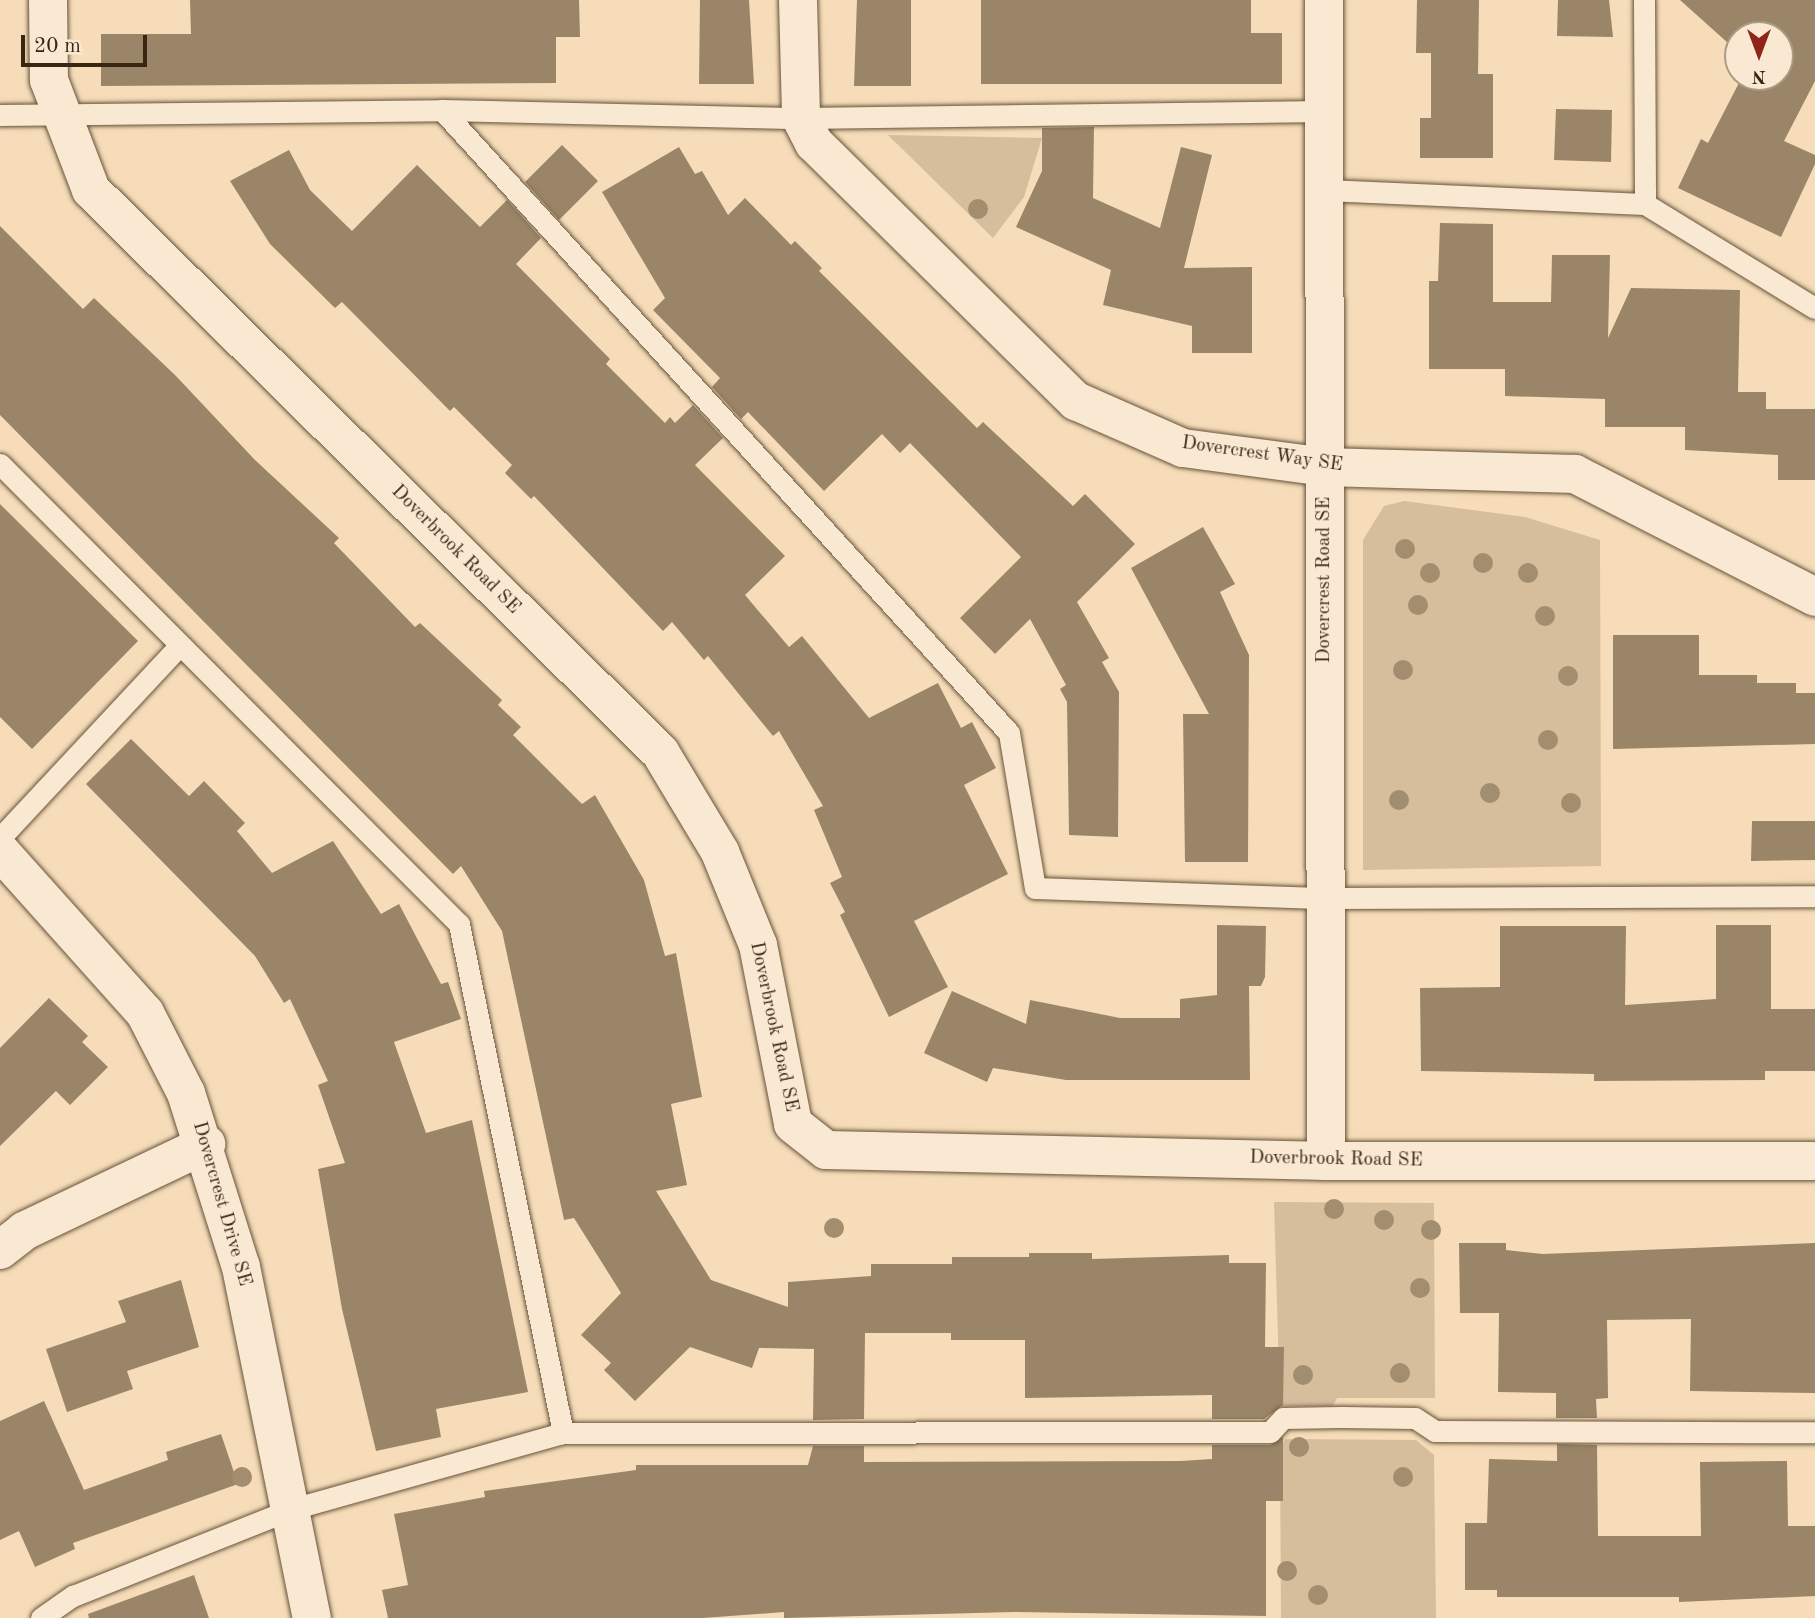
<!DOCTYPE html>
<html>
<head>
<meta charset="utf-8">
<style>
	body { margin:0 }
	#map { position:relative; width:1815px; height:1618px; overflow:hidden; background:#f6dcb9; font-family:"Old Standard TT",serif }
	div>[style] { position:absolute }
	.green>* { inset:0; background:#d6bd9c }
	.building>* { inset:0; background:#9a8568 }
	.roads { filter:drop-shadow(0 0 2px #67543a) drop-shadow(0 0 2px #67543a) }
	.service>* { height:21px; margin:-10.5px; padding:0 10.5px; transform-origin:10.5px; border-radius:10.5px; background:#f9e8d2 }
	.minor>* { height:38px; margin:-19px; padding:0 19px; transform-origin:19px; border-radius:19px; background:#f9e8d2 }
	.trees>* { width:20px; height:20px; margin:-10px; border-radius:50%; background:#a38d6f }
	span { translate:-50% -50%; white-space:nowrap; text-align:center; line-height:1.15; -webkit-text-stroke:7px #f9e8d2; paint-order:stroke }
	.street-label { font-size:19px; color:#372610 }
	.north { position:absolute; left:1724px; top:21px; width:70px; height:70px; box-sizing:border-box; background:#f9e8d2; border:2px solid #ab9a84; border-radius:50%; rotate:180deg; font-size:19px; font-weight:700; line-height:28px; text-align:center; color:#372610 }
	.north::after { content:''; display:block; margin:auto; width:24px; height:32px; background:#8f2418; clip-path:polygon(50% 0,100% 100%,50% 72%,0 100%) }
	.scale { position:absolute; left:21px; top:35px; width:126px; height:32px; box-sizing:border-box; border:4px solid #372610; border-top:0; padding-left:9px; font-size:21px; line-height:24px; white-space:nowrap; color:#372610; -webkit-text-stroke:5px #f9e8d2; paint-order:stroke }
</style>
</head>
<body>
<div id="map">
	<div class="green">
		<i style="clip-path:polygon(888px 135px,1042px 138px,1024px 197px,993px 238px)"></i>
		<i style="clip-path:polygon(1404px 501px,1525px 517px,1600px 540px,1601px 866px,1363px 870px,1363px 540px,1384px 506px)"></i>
		<i style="clip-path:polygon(1274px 1202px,1434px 1203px,1435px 1398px,1337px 1398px,1333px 1406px,1280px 1406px)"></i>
		<i style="clip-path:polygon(1285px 1439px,1416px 1440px,1434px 1455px,1436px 1618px,1281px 1618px,1280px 1451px)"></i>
	</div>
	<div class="building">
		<i style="clip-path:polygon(190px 0,579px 0,580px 37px,556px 37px,556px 83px,101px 86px,101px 34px,191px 34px)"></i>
		<i style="clip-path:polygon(700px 0,749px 0,754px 84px,699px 84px)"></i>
		<i style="clip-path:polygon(857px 0,911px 0,911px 86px,854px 86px)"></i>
		<i style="clip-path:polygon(981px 0,1251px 0,1251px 33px,1282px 33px,1282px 84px,981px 84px)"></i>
		<i style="clip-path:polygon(1417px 0,1479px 0,1478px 74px,1493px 74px,1493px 158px,1420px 158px,1420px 118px,1431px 118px,1431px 53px,1416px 53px)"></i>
		<i style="clip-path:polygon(1558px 0,1609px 0,1613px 37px,1557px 36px)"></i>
		<i style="clip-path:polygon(1680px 0,1815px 0,1815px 81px,1784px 141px,1815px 155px,1815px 164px,1781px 237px,1678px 188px,1701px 139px,1708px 143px,1742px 77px,1780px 77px,1780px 35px,1738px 35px,1738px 52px)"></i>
		<i style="clip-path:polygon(1556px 109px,1612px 110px,1611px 162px,1554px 160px)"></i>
		<i style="clip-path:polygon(1094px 127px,1093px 198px,1160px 228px,1181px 147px,1212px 155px,1184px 268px,1252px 267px,1252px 353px,1192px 353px,1192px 326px,1103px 305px,1111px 270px,1016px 227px,1042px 171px,1042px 128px)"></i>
		<i style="clip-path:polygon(562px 145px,598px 181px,559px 220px,525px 182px)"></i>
		<i style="clip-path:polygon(679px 147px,695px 174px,702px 171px,728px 215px,745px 198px,791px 245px,795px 241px,822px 268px,819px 271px,977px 428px,983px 422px,1073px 506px,1085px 494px,1135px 544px,1077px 602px,1109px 658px,1102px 662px,1119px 692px,1118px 837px,1069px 835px,1067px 702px,1060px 689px,1066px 685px,1030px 619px,995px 654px,960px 618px,1021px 557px,910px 443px,900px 453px,882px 434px,824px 491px,748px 412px,741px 419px,712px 387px,720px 378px,653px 310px,665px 298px,602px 192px)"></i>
		<i style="clip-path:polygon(289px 150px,310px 190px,352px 231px,417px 165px,480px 227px,507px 200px,541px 238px,516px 264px,610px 359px,606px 364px,665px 423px,670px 417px,675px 423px,693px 405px,723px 438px,695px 465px,785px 556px,745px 595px,789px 647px,802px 636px,869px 718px,938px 683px,961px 728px,972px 722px,996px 768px,964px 785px,1008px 874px,914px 921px,948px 987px,889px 1017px,840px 915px,845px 912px,830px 883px,842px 877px,814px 810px,823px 806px,779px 731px,773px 736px,708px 656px,704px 660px,672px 622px,663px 631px,534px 496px,531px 499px,505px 473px,512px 465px,454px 407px,450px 411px,342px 302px,335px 308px,270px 244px,230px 181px)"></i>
		<i style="clip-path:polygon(1440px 223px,1493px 224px,1493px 302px,1551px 302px,1552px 255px,1610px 255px,1608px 338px,1631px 288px,1740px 290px,1738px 392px,1766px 392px,1766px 409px,1815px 409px,1815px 480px,1778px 480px,1778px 455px,1685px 450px,1685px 427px,1605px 427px,1605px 399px,1505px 396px,1505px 369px,1429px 369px,1429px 281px,1438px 281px)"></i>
		<i style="clip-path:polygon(0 226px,83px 309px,94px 298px,176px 376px,255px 460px,339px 538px,334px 543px,415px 627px,420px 623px,502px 700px,498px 705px,521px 727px,513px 735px,582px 804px,595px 795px,644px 880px,665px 956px,676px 953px,702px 1097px,671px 1104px,687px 1185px,656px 1191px,711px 1280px,788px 1307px,788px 1282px,871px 1276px,871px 1264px,952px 1264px,952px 1257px,1029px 1257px,1029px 1253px,1092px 1253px,1092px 1259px,1229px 1255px,1229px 1263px,1266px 1263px,1265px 1347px,1284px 1347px,1283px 1405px,1264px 1419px,1212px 1419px,1212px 1395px,1025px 1398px,1025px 1340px,951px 1340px,951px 1333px,865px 1333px,864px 1419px,813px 1420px,814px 1349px,759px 1348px,752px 1368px,690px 1347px,635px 1401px,604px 1370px,611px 1363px,581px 1335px,621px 1293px,574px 1218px,564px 1220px,502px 931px,461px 866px,453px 874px,0 415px)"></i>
		<i style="clip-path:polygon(0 504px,138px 641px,32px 749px,0 717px)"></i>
		<i style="clip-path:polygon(1203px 527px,1235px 584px,1220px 592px,1249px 655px,1248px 862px,1185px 862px,1183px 714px,1209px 714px,1131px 568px)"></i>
		<i style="clip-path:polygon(1613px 635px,1699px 635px,1699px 675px,1757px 675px,1757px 683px,1796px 683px,1796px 693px,1815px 693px,1815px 744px,1613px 749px)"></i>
		<i style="clip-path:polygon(131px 739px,189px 796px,204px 781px,245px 823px,237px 831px,272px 873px,333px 841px,381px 914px,399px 904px,441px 984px,448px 982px,461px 1019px,394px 1042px,426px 1133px,472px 1120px,528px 1392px,436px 1409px,441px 1437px,376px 1451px,342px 1309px,318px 1169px,345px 1163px,318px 1085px,328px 1081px,290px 999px,284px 1003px,255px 956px,86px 784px)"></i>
		<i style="clip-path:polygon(1752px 821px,1815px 821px,1815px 860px,1751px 861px)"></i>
		<i style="clip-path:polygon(1217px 925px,1266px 926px,1265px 977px,1261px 986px,1249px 986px,1250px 1080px,1066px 1080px,993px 1068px,987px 1082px,924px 1053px,952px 991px,1026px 1024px,1030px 1000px,1120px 1018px,1180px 1018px,1180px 999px,1217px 995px)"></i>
		<i style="clip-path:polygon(1716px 925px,1771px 925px,1771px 1009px,1815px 1009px,1815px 1071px,1765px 1071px,1765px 1080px,1594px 1081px,1594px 1074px,1421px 1071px,1420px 988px,1500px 987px,1500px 926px,1626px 926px,1625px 1005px,1716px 999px)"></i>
		<i style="clip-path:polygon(49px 998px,88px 1036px,82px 1042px,108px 1067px,70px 1105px,56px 1091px,0 1146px,0 1048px)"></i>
		<i style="clip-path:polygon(1459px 1243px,1506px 1243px,1506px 1250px,1543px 1254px,1815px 1243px,1815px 1393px,1690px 1391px,1691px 1319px,1607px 1320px,1608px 1398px,1596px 1399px,1597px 1418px,1556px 1418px,1556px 1393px,1498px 1392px,1499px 1313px,1460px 1313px)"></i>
		<i style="clip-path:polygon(181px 1280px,199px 1347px,127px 1371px,133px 1389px,67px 1412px,46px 1349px,126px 1322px,118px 1301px)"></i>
		<i style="clip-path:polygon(44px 1401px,84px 1490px,168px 1460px,166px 1452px,221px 1434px,238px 1484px,73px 1543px,75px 1549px,35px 1567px,19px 1531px,0 1540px,0 1421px)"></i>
		<i style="clip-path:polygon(1283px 1437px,1283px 1501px,1266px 1501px,1266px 1616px,1014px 1612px,784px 1618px,784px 1612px,703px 1618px,388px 1618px,382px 1590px,408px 1585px,394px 1514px,485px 1497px,484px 1491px,636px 1470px,636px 1465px,808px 1465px,813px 1446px,864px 1446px,864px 1462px,1181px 1461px,1212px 1459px,1212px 1445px,1270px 1445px)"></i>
		<i style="clip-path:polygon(1557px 1444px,1597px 1445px,1598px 1536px,1701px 1536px,1700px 1462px,1787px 1461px,1788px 1526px,1815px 1526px,1815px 1596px,1679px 1602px,1679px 1597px,1497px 1597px,1497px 1590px,1465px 1590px,1465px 1523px,1487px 1523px,1489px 1459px,1557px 1461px)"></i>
		<i style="clip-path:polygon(194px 1575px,209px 1618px,89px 1618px,88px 1614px)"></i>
	</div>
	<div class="roads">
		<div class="service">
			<i style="left:1644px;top:0;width:204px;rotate:89.7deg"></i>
			<i style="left:442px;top:110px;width:842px;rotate:47.69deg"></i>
			<i style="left:1009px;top:733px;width:157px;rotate:80.5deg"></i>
			<i style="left:1035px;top:888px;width:291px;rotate:2deg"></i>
			<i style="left:1326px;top:898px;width:489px;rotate:-0.2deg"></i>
			<i style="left:0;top:115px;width:442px;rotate:-0.6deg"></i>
			<i style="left:442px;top:110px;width:359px;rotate:1.3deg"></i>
			<i style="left:801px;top:118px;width:523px;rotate:-0.77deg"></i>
			<i style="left:1325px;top:190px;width:320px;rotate:2.5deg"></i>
			<i style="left:1645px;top:204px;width:199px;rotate:31.5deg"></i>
			<i style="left:0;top:464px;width:650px;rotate:45.06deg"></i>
			<i style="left:459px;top:924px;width:520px;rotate:78.45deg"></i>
			<i style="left:0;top:838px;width:261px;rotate:-47deg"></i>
			<i style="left:41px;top:1618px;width:39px;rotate:-35deg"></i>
			<i style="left:73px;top:1596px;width:236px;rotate:-21.7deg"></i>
			<i style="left:292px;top:1509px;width:281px;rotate:-15.7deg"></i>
			<i style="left:563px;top:1433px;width:707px;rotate:-0.08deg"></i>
			<i style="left:1270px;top:1432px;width:19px;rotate:-47deg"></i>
			<i style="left:1283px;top:1418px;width:58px;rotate:-1deg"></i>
			<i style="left:1341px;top:1417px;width:74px;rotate:0.8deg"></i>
			<i style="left:1415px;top:1418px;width:24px;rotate:33deg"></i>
			<i style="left:1435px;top:1431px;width:380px;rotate:0.2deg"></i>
		</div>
		<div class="minor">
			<i style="left:48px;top:0;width:80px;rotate:89.3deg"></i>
			<i style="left:49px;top:80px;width:118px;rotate:69.1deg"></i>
			<i style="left:91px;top:190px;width:800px;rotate:44.65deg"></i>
			<i style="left:660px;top:752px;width:117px;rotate:59deg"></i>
			<i style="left:720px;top:852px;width:100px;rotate:67.8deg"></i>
			<i style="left:758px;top:945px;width:182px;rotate:78.9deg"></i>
			<i style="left:793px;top:1124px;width:42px;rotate:38.2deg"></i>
			<i style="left:826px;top:1150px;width:500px;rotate:1.26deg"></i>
			<i style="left:1326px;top:1161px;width:489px"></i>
			<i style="left:798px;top:0;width:118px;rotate:88.5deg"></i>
			<i style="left:801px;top:118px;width:28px;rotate:63deg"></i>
			<i style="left:814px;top:143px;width:368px;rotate:44.6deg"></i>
			<i style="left:1076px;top:401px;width:117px;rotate:23.7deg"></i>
			<i style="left:1183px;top:448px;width:143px;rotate:7.6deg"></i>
			<i style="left:1325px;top:467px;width:250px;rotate:1.6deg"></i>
			<i style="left:1575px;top:474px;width:270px;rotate:27.1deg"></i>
			<i style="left:1324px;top:0;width:1161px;rotate:89.9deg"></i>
			<i style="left:0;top:851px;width:217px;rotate:48.2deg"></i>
			<i style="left:145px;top:1013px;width:90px;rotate:62.9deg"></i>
			<i style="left:186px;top:1093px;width:182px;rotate:72.5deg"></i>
			<i style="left:241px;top:1267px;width:358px;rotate:78.6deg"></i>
			<i style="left:0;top:1250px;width:31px;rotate:-38deg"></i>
			<i style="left:24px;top:1231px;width:202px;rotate:-25.5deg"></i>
		</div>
	</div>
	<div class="trees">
		<i style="left:978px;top:209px"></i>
		<i style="left:1405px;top:549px"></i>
		<i style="left:1483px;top:563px"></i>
		<i style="left:1430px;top:573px"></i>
		<i style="left:1528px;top:573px"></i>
		<i style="left:1418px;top:605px"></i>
		<i style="left:1545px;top:616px"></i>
		<i style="left:1403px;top:670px"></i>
		<i style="left:1568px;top:676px"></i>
		<i style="left:1548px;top:740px"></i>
		<i style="left:1490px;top:793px"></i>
		<i style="left:1399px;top:800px"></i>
		<i style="left:1571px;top:803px"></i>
		<i style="left:1334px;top:1209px"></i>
		<i style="left:1384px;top:1220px"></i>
		<i style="left:834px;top:1228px"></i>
		<i style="left:1431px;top:1230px"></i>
		<i style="left:1420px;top:1288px"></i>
		<i style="left:1400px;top:1373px"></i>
		<i style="left:1303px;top:1375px"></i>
		<i style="left:1299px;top:1447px"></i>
		<i style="left:242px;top:1477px"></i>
		<i style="left:1403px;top:1477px"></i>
		<i style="left:1287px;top:1571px"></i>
		<i style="left:1318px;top:1595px"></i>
	</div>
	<div class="street-label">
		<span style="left:1262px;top:455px;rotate:8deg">Dovercrest Way SE</span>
		<span style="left:455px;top:550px;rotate:45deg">Doverbrook Road SE</span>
		<span style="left:1325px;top:580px;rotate:-90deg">Dovercrest Road SE</span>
		<span style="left:773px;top:1027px;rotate:78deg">Doverbrook Road SE</span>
		<span style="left:1336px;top:1160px;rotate:1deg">Doverbrook Road SE</span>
		<span style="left:221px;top:1204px;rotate:74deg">Dovercrest Drive SE</span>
	</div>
	<div class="north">N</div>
	<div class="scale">20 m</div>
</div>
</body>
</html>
